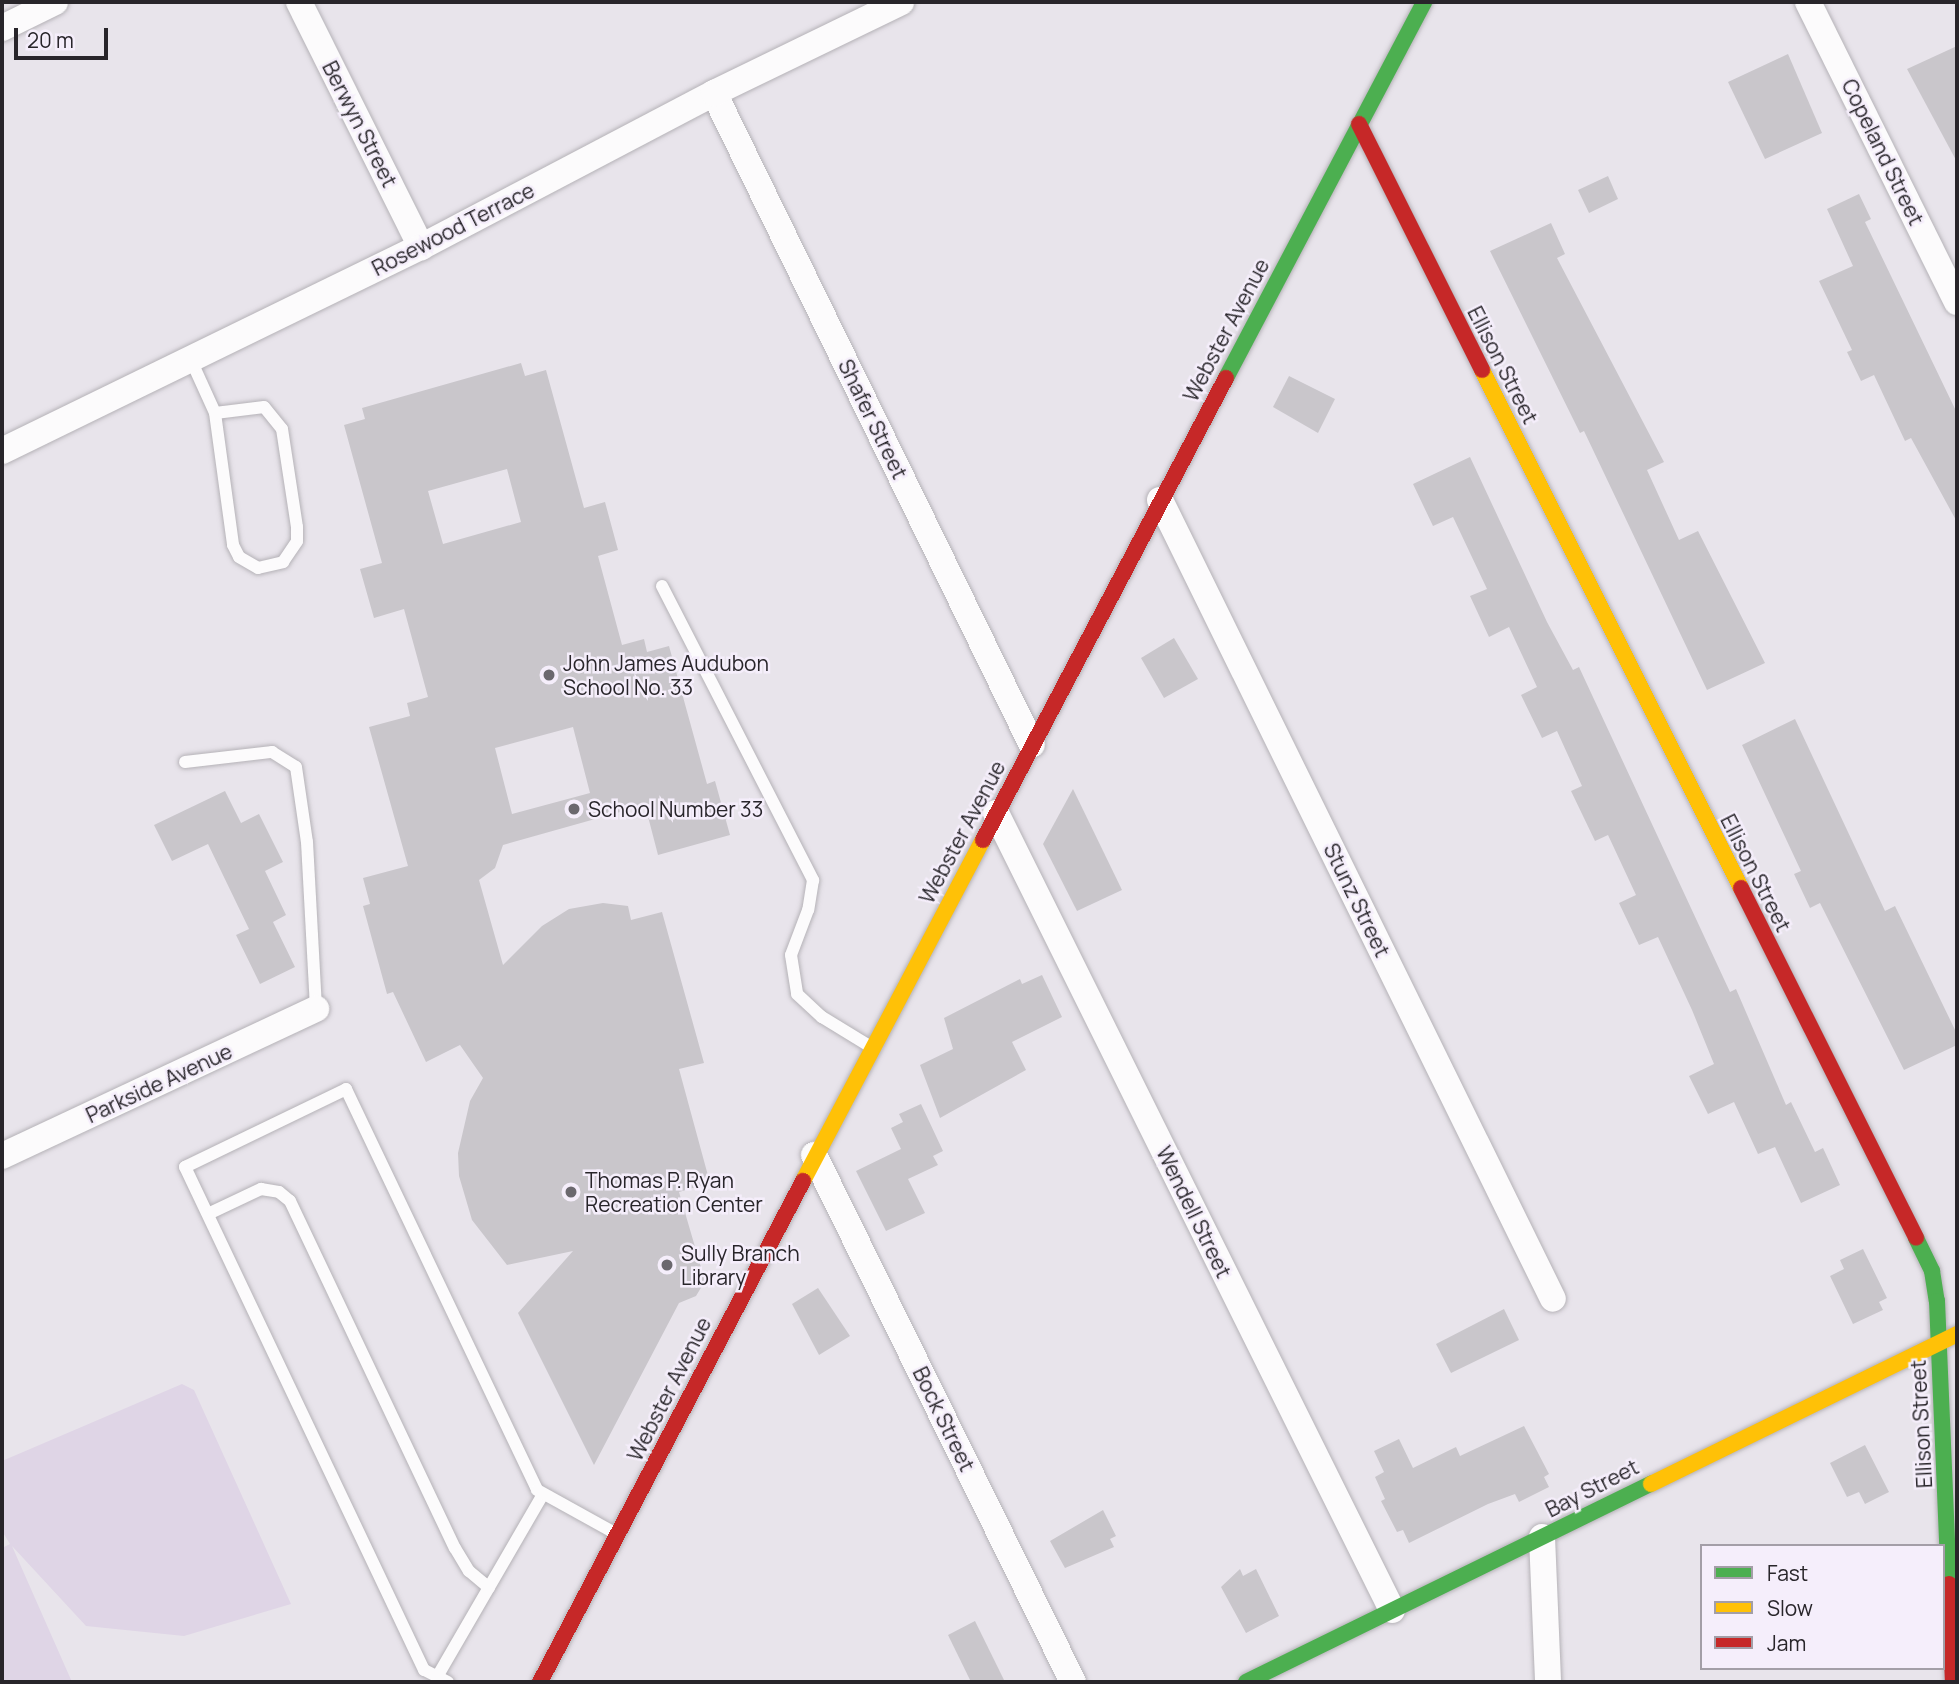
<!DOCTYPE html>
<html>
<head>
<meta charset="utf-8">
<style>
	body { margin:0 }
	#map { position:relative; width:1959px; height:1684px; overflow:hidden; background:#e8e4eb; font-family:Manrope,sans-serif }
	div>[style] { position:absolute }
	.green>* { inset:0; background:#dfd5e6 }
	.building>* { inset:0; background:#c9c6cb }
	.roads { filter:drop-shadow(0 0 2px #b5b2b7) drop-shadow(0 0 2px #b5b2b7) }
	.lane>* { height:12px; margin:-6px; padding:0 6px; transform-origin:6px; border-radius:6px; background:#fcfbfc }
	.street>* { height:26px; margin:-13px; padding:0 13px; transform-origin:13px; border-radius:13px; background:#fcfbfc }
	.fast>* { height:16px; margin:-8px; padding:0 8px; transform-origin:8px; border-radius:8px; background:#4caf50 }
	.slow>* { height:16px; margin:-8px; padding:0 8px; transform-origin:8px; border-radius:8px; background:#ffc107 }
	.jam>* { height:16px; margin:-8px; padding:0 8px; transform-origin:8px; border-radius:8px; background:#c62828 }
	.dots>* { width:19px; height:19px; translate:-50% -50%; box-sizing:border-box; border:4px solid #f5eefb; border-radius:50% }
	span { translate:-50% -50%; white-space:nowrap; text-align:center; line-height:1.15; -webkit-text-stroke:5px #f5eefb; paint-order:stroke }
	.street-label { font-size:21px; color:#28252a }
	.poi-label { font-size:21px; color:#28252a }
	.left { translate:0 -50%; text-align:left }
	.frame { position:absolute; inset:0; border:4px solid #28252a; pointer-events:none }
	.legend { position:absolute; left:1700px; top:1544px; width:245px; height:126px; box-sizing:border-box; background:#f5eefb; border:2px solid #a39ea7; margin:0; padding:9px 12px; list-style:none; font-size:21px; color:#28252a }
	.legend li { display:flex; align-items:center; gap:14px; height:35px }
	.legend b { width:35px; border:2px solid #a39ea7 }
	.scale { position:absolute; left:14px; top:28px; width:94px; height:32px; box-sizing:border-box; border:4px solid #28252a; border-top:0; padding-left:9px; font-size:21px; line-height:24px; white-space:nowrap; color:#28252a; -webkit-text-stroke:5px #f5eefb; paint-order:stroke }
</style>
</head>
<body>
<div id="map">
	<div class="green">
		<i style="clip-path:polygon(182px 1384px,194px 1390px,291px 1604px,184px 1636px,86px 1626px,12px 1546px,72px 1682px,2px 1682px,2px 1548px,10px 1544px,2px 1531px,2px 1461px)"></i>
	</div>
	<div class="building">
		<i style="clip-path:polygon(1957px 46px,1957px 162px,1907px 69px)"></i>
		<i style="clip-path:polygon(1788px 54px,1822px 133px,1765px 159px,1728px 82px)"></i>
		<i style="clip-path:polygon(1608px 176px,1618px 199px,1589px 213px,1578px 190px)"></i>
		<i style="clip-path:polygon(1859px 194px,1871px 219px,1865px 222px,1957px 413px,1957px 522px,1911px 438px,1905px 441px,1874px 375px,1861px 381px,1847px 352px,1852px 350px,1819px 281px,1853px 266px,1827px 209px)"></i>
		<i style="clip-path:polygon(1551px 223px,1565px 254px,1557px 258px,1664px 462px,1647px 470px,1679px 540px,1698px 531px,1765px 663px,1707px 690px,1584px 431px,1580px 433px,1490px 251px)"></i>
		<i style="clip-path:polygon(evenodd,521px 363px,525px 376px,546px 370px,584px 508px,605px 502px,618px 550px,598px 556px,622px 645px,644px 639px,647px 652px,669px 646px,707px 784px,715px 781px,730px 835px,658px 855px,645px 805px,503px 845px,495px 868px,479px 880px,503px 965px,542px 926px,569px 909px,603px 903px,628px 906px,631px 920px,662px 912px,704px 1063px,679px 1069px,710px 1183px,679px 1192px,705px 1281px,696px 1296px,679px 1303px,594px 1465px,518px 1313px,573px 1251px,507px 1265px,472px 1220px,459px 1176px,458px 1153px,470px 1101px,483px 1078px,460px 1045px,426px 1062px,393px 992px,387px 994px,363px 906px,370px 904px,363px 878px,408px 866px,369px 727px,410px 716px,407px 703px,428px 697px,404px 609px,374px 618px,360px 569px,382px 563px,344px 425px,365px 419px,362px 408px,521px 363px,507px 469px,521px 522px,443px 544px,428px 491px,507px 469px,521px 363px,573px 727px,590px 793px,512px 814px,495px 748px,573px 727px)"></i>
		<i style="clip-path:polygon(1289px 376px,1335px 399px,1318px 433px,1273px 407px)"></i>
		<i style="clip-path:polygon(1470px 457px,1547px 622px,1573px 670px,1579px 667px,1730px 992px,1736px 989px,1786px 1105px,1791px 1102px,1815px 1152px,1823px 1148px,1840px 1185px,1801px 1203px,1775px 1147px,1758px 1154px,1734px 1102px,1708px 1114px,1689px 1076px,1714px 1064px,1692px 1010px,1658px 937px,1639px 945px,1619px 903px,1636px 895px,1608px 835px,1595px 841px,1571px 791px,1582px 786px,1557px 731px,1542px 738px,1521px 695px,1537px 687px,1509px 627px,1489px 637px,1470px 596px,1487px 589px,1453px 517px,1433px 526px,1413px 484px)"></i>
		<i style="clip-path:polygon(1174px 638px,1198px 679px,1164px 698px,1141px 658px)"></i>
		<i style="clip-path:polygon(1795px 719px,1885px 911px,1895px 906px,1957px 1034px,1957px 1045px,1904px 1070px,1820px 903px,1810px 908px,1794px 874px,1801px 871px,1742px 745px)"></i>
		<i style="clip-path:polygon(1073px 789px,1122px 890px,1077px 911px,1043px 844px)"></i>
		<i style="clip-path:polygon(225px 791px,241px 823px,259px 814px,283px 862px,265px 871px,286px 915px,273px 922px,295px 967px,260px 984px,236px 935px,249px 929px,208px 844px,172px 861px,154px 825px)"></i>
		<i style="clip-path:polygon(1042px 975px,1062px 1017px,1012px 1042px,1026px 1070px,940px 1118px,920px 1065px,953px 1049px,944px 1018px,1020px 979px,1022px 984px)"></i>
		<i style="clip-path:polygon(921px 1104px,943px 1151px,933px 1156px,938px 1165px,908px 1179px,925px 1213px,886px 1231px,856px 1171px,901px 1149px,891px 1128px,903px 1122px,899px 1114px)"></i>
		<i style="clip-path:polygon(1863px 1249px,1887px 1298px,1879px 1302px,1883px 1310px,1853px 1324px,1830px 1276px,1844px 1269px,1840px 1260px)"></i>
		<i style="clip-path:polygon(818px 1288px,850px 1336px,819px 1355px,792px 1304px)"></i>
		<i style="clip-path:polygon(1504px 1309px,1519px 1340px,1451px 1373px,1436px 1344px)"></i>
		<i style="clip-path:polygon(1524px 1426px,1549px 1474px,1544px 1477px,1549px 1487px,1519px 1502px,1515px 1494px,1488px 1504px,1409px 1543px,1403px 1530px,1397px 1532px,1381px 1501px,1385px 1499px,1375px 1477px,1384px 1472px,1374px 1451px,1399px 1439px,1413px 1468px,1456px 1447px,1460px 1456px)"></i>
		<i style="clip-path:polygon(1865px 1445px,1889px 1492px,1865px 1504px,1859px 1492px,1847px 1497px,1830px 1463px)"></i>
		<i style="clip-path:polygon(1103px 1510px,1116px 1536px,1110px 1539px,1114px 1547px,1065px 1568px,1050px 1541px)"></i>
		<i style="clip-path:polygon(1240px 1569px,1243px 1576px,1256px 1569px,1279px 1616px,1246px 1633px,1221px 1587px)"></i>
		<i style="clip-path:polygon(975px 1621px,1005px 1682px,971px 1682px,948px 1635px)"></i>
	</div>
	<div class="roads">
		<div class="lane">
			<i style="left:191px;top:360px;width:58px;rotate:65.6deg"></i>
			<i style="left:215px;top:413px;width:133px;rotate:82.2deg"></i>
			<i style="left:233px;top:545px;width:13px;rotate:63deg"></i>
			<i style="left:239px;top:557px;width:22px;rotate:30deg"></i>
			<i style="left:258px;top:568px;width:26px;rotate:-13deg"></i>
			<i style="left:283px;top:562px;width:25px;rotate:-56deg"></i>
			<i style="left:297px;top:541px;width:14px;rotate:-90deg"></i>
			<i style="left:297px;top:527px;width:99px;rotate:-98.7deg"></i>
			<i style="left:282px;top:429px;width:28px;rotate:-129deg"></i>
			<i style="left:264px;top:407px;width:49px;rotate:173deg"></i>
			<i style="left:662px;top:586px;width:331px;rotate:62.8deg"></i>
			<i style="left:813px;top:880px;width:30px;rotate:99deg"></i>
			<i style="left:808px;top:910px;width:48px;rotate:110.7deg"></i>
			<i style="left:791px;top:955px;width:39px;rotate:81deg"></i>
			<i style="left:797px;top:994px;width:34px;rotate:43deg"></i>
			<i style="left:822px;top:1017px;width:57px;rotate:31.5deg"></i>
			<i style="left:185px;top:762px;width:88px;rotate:-6.6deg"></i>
			<i style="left:272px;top:752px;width:28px;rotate:32deg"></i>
			<i style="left:296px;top:767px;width:76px;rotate:81.7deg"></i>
			<i style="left:307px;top:842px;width:167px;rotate:86.9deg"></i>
			<i style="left:208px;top:1214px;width:59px;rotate:-25.3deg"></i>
			<i style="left:261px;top:1189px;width:18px;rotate:9deg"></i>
			<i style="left:279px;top:1192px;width:14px;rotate:39deg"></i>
			<i style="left:290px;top:1201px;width:384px;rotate:64.6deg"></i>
			<i style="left:455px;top:1548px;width:27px;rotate:59deg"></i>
			<i style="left:469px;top:1571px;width:26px;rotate:40deg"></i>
			<i style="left:437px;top:1677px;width:211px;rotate:-59.9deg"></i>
			<i style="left:448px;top:1682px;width:27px;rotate:-153deg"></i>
			<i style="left:424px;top:1670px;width:557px;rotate:-115.41deg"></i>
			<i style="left:185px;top:1167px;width:179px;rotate:-25.8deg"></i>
			<i style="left:346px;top:1089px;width:444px;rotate:64.5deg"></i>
			<i style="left:537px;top:1490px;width:87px;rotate:28.9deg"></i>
		</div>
		<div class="street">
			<i style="left:299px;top:2px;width:274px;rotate:63.5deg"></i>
			<i style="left:1808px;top:2px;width:335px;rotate:63.6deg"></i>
			<i style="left:2px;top:28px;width:59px;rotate:-26.1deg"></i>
			<i style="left:714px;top:93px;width:725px;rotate:64deg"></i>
			<i style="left:2px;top:451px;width:466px;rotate:-26deg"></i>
			<i style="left:421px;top:247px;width:331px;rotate:-27.7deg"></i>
			<i style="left:714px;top:93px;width:208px;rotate:-25.9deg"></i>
			<i style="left:1160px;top:500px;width:890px;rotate:63.81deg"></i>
			<i style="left:996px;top:813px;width:890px;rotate:63.58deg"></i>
			<i style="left:814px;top:1155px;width:587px;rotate:63.83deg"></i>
			<i style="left:2px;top:1156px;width:347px;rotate:-25.1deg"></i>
			<i style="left:1542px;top:1537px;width:145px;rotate:87.6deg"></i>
		</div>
		<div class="fast">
			<i style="left:1226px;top:378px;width:425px;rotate:-62.2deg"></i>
			<i style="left:1916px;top:1238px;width:37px;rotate:64deg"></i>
			<i style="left:1932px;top:1271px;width:30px;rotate:81deg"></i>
			<i style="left:1937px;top:1301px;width:283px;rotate:87.6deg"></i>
			<i style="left:1246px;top:1682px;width:451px;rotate:-26.1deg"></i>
		</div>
		<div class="slow">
			<i style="left:1482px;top:370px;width:579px;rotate:63.43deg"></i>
			<i style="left:803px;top:1181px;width:386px;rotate:-62.2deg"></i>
			<i style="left:1651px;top:1484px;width:341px;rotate:-26.1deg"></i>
		</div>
		<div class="jam">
			<i style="left:1359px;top:124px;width:275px;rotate:63.4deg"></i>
			<i style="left:983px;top:840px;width:522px;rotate:-62.26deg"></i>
			<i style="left:1741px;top:888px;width:391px;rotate:63.4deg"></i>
			<i style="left:1949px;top:1584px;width:98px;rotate:87.7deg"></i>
			<i style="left:540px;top:1682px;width:566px;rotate:-62.3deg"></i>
		</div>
	</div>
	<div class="dots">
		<i style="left:549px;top:675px;background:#6b686e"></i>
		<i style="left:574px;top:809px;background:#6b686e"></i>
		<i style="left:571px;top:1192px;background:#6b686e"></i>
		<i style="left:667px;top:1265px;background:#6b686e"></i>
	</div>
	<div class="street-label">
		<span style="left:360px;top:124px;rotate:63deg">Berwyn Street</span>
		<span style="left:1883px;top:152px;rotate:64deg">Copeland Street</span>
		<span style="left:453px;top:229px;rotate:-27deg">Rosewood Terrace</span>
		<span style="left:1226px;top:330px;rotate:-62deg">Webster Avenue</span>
		<span style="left:1503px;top:365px;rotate:63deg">Ellison Street</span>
		<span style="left:873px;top:419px;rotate:64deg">Shafer Street</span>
		<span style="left:962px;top:832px;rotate:-62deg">Webster Avenue</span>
		<span style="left:1756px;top:873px;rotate:63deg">Ellison Street</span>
		<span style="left:1357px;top:900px;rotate:64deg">Stunz Street</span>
		<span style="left:159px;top:1083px;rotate:-25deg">Parkside Avenue</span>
		<span style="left:1194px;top:1212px;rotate:64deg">Wendell Street</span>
		<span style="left:669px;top:1389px;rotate:-63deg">Webster Avenue</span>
		<span style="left:944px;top:1419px;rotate:64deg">Bock Street</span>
		<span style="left:1921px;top:1424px;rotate:-93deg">Ellison Street</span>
		<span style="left:1592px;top:1488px;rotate:-27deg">Bay Street</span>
	</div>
	<div class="poi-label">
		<span class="left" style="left:563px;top:675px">John James Audubon<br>School No. 33</span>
		<span class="left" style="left:588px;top:809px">School Number 33</span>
		<span class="left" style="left:585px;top:1192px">Thomas P. Ryan<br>Recreation Center</span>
		<span class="left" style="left:681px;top:1265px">Sully Branch<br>Library</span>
	</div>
	<div class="frame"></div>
	<ul class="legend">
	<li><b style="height:9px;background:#4caf50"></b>Fast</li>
	<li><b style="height:9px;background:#ffc107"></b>Slow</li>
	<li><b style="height:9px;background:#c62828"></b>Jam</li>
	</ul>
	<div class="scale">20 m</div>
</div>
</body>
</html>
